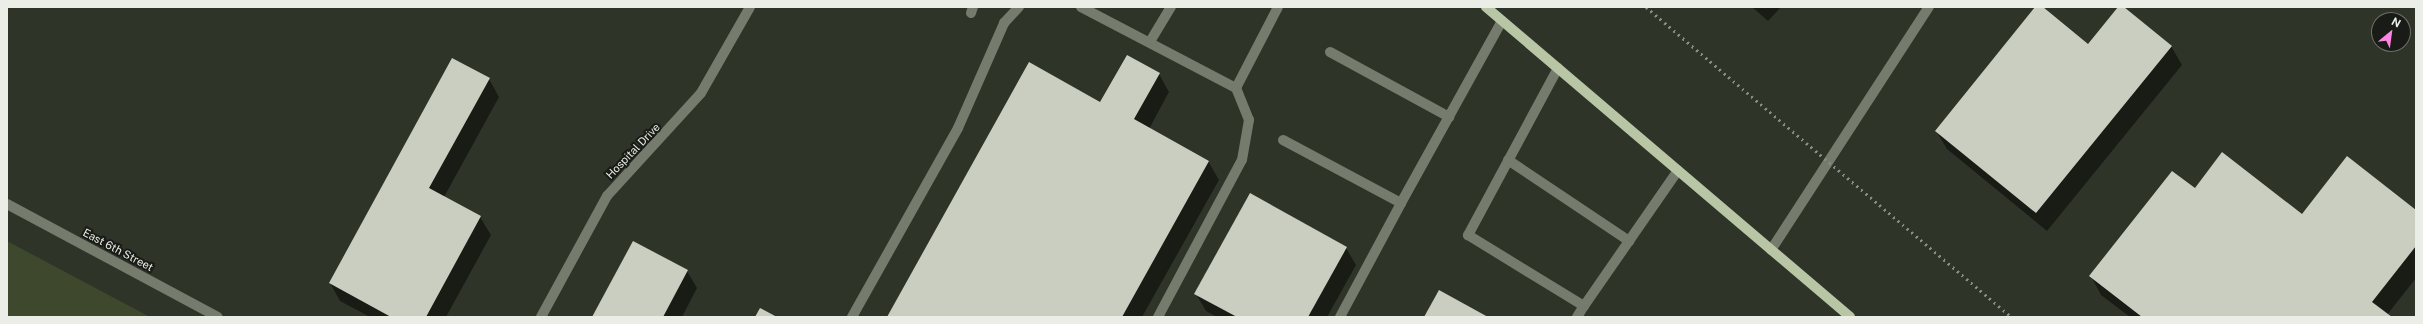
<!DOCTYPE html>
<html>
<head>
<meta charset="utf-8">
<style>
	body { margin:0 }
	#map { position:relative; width:2423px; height:324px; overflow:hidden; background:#2f3429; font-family:"Public Sans",sans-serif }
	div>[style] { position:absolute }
	.green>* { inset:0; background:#3d482c }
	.shadow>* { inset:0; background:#0007 }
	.building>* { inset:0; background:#c9cec1 }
	.minor>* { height:10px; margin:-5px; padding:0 5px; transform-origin:5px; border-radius:5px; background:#757c6d }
	.major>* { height:10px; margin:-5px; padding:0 5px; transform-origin:5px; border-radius:5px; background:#b8c6a6 }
	.rail>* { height:3px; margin-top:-1.5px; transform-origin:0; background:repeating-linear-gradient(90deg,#888c82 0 2px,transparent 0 6px) }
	span { translate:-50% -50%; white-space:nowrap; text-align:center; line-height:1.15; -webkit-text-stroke:4px #191b16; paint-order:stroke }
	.street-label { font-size:11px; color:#ebeee7 }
	.frame { position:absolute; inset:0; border:8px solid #ebeee7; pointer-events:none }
	.north { position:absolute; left:2371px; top:12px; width:40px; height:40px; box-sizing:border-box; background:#191b16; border:1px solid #6d6f6a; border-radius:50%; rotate:29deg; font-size:11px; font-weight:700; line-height:16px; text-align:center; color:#ebeee7 }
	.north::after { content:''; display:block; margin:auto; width:14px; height:18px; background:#fd86e2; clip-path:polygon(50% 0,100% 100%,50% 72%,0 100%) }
</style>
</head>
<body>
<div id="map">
	<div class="green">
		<i style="clip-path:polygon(7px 241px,150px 317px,7px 317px)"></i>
	</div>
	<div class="shadow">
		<i style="clip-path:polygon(1752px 7px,1781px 7px,1768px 21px)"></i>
		<i style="clip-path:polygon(2036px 7px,2088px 45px,2122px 7px,2171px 46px,2182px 65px,2047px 231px,1947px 149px,1936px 131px)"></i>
		<i style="clip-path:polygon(1159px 74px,1169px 92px,1149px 129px,1208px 161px,1219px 180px,1142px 317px,888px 317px,1101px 104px)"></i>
		<i style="clip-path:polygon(489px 79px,499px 97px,444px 197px,480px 217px,491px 235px,446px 317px,370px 317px,340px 301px,330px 283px)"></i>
		<i style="clip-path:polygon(2195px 189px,2302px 215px,2416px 211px,2416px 278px,2387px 315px,2390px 317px,2130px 317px,2101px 295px,2091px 276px)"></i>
		<i style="clip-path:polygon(1346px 248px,1356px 265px,1327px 317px,1217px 317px,1206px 311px,1196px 294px)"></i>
		<i style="clip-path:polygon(687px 271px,697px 288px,682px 317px,593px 317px)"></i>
	</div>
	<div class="building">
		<i style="clip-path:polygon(2035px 7px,2043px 7px,2088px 44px,2118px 7px,2124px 7px,2172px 46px,2036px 213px,1935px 131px)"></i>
		<i style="clip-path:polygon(1127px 55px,1160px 73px,1134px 119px,1209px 161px,1122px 317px,887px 317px,1029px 62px,1100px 102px)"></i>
		<i style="clip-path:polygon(452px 58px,490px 78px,429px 188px,481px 216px,426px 317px,391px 317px,329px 283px)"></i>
		<i style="clip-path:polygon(2222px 152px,2302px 214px,2347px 156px,2416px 210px,2416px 246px,2372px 302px,2392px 317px,2142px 317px,2089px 276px,2172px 171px,2195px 188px)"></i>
		<i style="clip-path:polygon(1250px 193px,1347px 247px,1308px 317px,1237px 317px,1194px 294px)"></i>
		<i style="clip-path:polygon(633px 241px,688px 270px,663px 317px,592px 317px)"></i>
		<i style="clip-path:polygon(1439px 290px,1488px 317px,1424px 317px)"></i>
		<i style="clip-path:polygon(760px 308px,777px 317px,755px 317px)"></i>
	</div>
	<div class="minor">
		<i style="left:1081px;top:7px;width:175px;rotate:27.6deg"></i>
		<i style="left:1236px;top:88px;width:91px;rotate:-62.6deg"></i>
		<i style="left:971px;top:13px;width:6px;rotate:-72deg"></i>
		<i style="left:1151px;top:40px;width:39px;rotate:-59deg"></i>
		<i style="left:1330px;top:52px;width:136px;rotate:28.6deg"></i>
		<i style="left:1558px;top:68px;width:190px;rotate:118.3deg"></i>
		<i style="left:1468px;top:235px;width:136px;rotate:31.5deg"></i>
		<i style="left:1584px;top:306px;width:165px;rotate:-55.3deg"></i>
		<i style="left:1283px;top:140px;width:134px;rotate:28.1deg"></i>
		<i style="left:1401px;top:203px;width:208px;rotate:-61deg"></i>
		<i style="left:1508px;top:160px;width:146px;rotate:33.8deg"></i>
		<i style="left:7px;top:204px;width:239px;rotate:28.2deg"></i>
		<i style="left:1771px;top:250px;width:290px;rotate:-57deg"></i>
		<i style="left:541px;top:317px;width:138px;rotate:-61.4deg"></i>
		<i style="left:607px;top:196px;width:139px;rotate:-47.6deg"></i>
		<i style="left:701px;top:93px;width:99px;rotate:-60.3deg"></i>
		<i style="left:852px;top:317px;width:217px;rotate:-60.7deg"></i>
		<i style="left:958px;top:128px;width:115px;rotate:-66.3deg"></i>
		<i style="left:1004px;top:23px;width:22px;rotate:-47deg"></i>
		<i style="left:1158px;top:317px;width:178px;rotate:-61.9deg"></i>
		<i style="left:1242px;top:160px;width:41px;rotate:-80.1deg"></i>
		<i style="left:1249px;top:120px;width:35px;rotate:-112deg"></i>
		<i style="left:1340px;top:317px;width:129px;rotate:-61.8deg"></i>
		<i style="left:1577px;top:317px;width:13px;rotate:-58deg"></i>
	</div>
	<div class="major">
		<i style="left:1486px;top:7px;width:478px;rotate:40.4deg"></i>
	</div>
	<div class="rail">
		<i style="left:1646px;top:7px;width:479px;rotate:40.3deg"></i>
	</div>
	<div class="street-label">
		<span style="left:633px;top:151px;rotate:-46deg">Hospital Drive</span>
		<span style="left:118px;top:250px;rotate:28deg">East 6th Street</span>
	</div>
	<div class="frame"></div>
	<div class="north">N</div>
</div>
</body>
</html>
